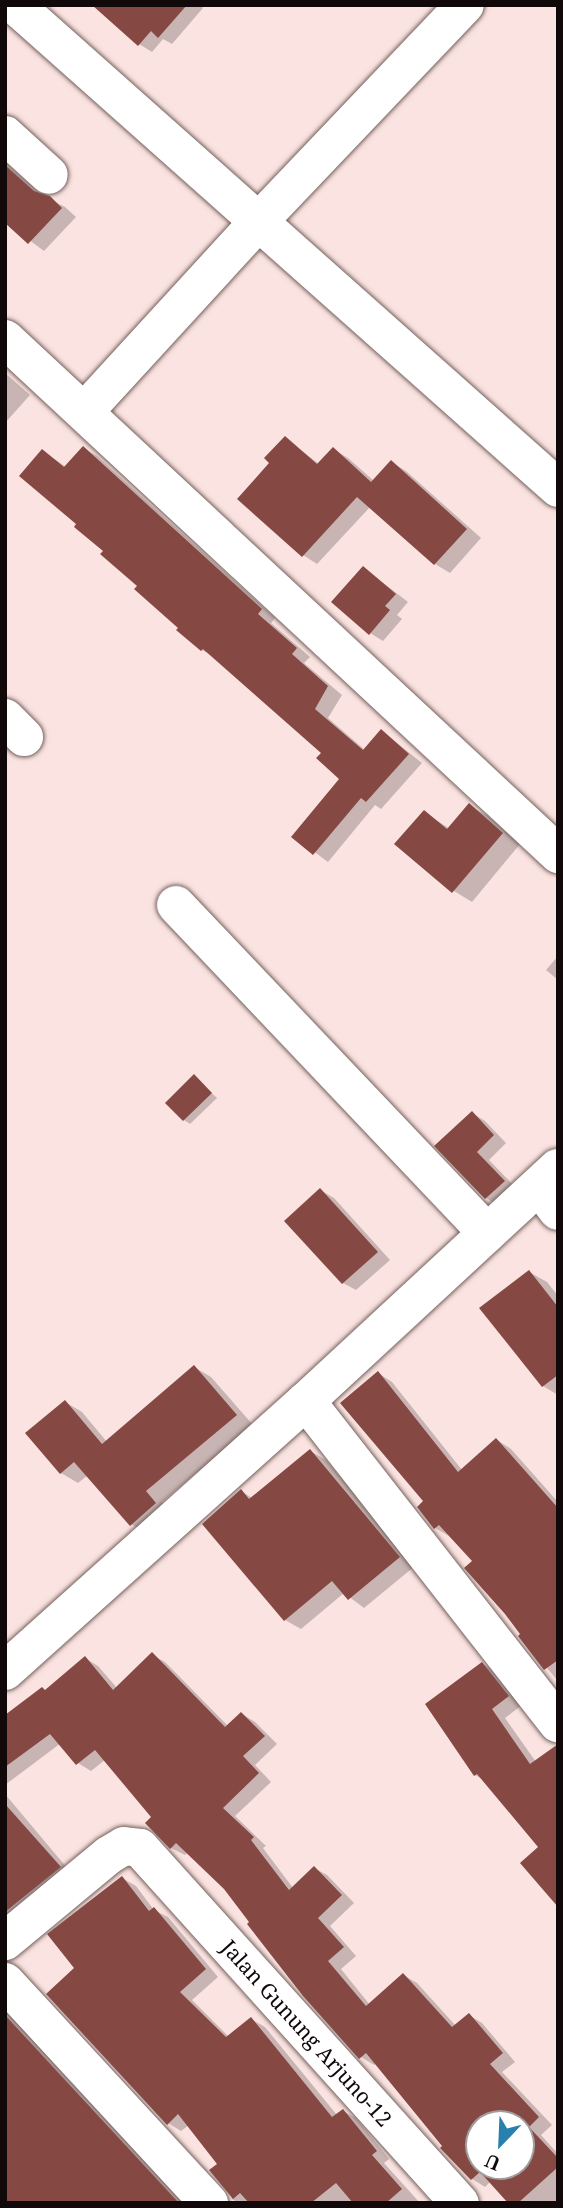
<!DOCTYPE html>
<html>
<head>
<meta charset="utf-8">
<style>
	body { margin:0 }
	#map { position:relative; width:563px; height:2208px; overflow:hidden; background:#fae3e0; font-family:"Noto Serif",serif }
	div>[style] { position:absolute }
	.shadow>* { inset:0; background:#0003 }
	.building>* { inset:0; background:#864842 }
	.roads { filter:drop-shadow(0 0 2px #74605d) drop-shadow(0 0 2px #74605d) }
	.minor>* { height:38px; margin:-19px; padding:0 19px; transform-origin:19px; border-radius:19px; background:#fff }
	span { translate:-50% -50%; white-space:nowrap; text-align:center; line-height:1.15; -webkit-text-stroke:7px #fff; paint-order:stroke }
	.street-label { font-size:21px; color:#110909 }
	.frame { position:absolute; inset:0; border:7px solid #110909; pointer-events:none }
	.north { position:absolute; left:465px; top:2110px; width:70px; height:70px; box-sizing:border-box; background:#fff; border:2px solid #a09d9d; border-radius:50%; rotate:203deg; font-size:19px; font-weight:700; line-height:28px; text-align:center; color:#110909 }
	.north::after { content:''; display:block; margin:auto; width:24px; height:32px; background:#2880ae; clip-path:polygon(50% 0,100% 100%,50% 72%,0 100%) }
</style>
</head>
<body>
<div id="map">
	<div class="shadow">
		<i style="clip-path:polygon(108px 5px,200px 5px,203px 8px,172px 44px,163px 39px,152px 52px,139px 44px)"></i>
		<i style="clip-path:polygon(5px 162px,43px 196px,65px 207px,76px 217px,44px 251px,5px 222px)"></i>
		<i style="clip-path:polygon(5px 373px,30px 395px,5px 423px)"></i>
		<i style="clip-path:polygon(285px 438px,319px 464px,333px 449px,348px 458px,374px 481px,391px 462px,406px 471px,481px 538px,450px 573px,435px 564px,371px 506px,317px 564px,303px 555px,271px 463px)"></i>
		<i style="clip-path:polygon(83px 448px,97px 456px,275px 618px,271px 623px,310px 657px,304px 663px,342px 695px,328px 718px,365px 750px,382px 731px,422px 763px,381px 809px,375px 805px,328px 862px,293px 836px,342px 778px,323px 753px,215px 657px,202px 650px,79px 524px,43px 451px,66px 467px)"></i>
		<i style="clip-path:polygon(364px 568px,408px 602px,397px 615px,402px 619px,383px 641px,370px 633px)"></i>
		<i style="clip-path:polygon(469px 806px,488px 816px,520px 844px,472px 902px,454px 891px,424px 812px,450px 829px)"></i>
		<i style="clip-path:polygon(558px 956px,558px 980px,546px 970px)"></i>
		<i style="clip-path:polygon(194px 1077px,217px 1098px,190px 1124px,184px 1120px)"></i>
		<i style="clip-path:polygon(472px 1113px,485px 1121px,506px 1143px,489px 1160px,517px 1189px,499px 1206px,486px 1198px,437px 1146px)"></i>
		<i style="clip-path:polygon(320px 1190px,334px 1198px,390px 1260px,356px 1290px,343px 1283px)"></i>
		<i style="clip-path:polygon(529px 1272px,547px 1282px,558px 1296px,558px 1395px,543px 1386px)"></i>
		<i style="clip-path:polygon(194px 1367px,211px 1377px,253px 1425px,162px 1502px,172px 1513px,148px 1534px,131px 1524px,88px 1475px,78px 1483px,61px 1473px,65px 1402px,82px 1412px,107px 1442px)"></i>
		<i style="clip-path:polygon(378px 1373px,392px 1382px,462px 1470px,497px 1440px,511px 1449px,558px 1502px,558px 1681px,520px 1636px,523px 1634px,474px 1561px,449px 1536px,435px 1528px)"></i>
		<i style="clip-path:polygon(310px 1451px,326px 1460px,415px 1566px,364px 1608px,344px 1593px,301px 1629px,285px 1620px,241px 1491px,252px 1498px)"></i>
		<i style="clip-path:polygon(evenodd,152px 1655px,165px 1662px,228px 1726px,242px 1714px,255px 1722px,277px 1744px,255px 1765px,271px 1782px,235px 1816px,266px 1846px,263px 1848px,293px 1888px,314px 1868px,327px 1875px,354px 1903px,330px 1926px,356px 1956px,341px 1969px,370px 2005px,403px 1975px,417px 1983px,456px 2026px,469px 2015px,482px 2023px,515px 2062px,502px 2072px,552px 2125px,541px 2135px,558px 2154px,558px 2203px,510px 2203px,491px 2181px,485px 2187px,472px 2179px,376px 2063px,374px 2065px,361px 2057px,225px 1888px,188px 1852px,185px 1855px,171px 1848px,147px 1823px,154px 1817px,106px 1759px,91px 1771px,78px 1763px,61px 1743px,5px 1785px,5px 1718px,46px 1691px,85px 1658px,98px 1666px,117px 1688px,152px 1655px,479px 2124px,521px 2124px,521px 2166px,479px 2166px,479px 2124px)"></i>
		<i style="clip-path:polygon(483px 1664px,497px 1672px,522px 1705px,505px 1718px,536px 1762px,558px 1745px,541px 1847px,484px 1780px,475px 1775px)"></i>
		<i style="clip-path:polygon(5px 1794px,73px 1875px,5px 1930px)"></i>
		<i style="clip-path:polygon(122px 1878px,136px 1886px,154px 1910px,168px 1917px,218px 1977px,192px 2000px,229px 2037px,251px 2019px,265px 2027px,337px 2115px,343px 2111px,356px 2118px,389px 2159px,384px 2163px,420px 2203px,238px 2203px,232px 2199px,219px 2164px,189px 2125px,181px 2131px,168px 2123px,76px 1968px)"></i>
		<i style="clip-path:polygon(5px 2010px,183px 2203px,5px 2203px)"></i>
	</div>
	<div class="building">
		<i style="clip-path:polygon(92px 5px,187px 5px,158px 38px,151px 31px,138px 46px)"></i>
		<i style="clip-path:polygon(5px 165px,34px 191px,50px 196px,62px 208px,28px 244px,5px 223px)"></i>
		<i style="clip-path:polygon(285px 436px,317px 464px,333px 447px,371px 482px,391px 460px,467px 529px,434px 565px,357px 497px,302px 557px,237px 499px,269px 463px,264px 458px)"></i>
		<i style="clip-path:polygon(83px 446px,262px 609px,258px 614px,297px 648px,292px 654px,328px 686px,315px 709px,363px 750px,381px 729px,409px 754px,366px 802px,361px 798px,313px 855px,291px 837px,339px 779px,316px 758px,321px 753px,203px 649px,201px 651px,176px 630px,178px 628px,134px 589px,137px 586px,100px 554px,103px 551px,74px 527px,76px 524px,19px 476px,42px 449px,64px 467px)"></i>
		<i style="clip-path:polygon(363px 566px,396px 594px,385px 606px,390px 610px,369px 635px,331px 602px)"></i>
		<i style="clip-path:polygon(469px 803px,503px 833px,452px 893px,394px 844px,424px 810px,447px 829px)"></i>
		<i style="clip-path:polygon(194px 1074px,212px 1093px,183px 1121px,165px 1103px)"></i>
		<i style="clip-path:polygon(472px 1111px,494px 1135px,477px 1152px,505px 1181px,485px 1199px,434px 1146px)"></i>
		<i style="clip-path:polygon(320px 1188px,378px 1252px,342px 1284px,284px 1221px)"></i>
		<i style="clip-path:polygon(529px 1270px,558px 1307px,558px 1375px,542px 1387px,479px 1308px)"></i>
		<i style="clip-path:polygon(194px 1365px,237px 1415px,146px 1491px,156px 1503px,130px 1526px,74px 1462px,60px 1474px,25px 1433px,65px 1400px,102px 1444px)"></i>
		<i style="clip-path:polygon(378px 1371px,458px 1472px,496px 1438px,558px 1508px,558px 1660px,544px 1670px,518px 1636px,520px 1634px,505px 1614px,464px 1568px,472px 1561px,439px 1525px,434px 1529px,417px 1507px,423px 1501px,340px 1403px)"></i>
		<i style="clip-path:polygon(310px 1449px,400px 1557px,348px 1600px,332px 1581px,284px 1621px,202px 1524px,241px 1489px,249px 1499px)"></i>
		<i style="clip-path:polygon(evenodd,152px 1652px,225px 1727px,241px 1712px,265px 1736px,243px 1756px,259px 1773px,223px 1808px,254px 1837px,251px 1840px,289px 1890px,314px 1866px,342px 1895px,318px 1918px,344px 1947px,328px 1961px,366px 2006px,403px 1973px,452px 2027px,469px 2013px,503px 2053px,490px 2064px,539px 2117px,529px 2127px,558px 2158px,558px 2167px,518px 2203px,508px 2203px,480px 2172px,471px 2180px,440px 2148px,442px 2146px,366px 2053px,359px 2059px,303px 1996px,247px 1924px,249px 1922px,224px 1889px,176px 1843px,170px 1849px,145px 1823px,151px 1817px,95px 1750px,76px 1765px,50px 1734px,5px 1767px,5px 1715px,42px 1687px,45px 1690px,85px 1656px,113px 1690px,152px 1652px,479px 2124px,521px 2124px,521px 2166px,479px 2166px,479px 2124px)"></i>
		<i style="clip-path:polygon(482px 1662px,509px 1696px,492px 1709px,530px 1764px,558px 1744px,558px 1907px,520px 1863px,538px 1847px,477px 1774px,474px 1776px,425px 1704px)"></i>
		<i style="clip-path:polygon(5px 1804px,61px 1867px,5px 1912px)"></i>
		<i style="clip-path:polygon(122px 1876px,149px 1911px,154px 1907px,206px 1969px,180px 1992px,226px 2037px,251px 2017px,332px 2117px,343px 2109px,377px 2151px,372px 2155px,402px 2189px,386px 2203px,353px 2203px,336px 2183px,311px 2203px,249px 2203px,240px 2193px,233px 2199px,209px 2170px,217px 2164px,178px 2114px,167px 2125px,46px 1994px,74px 1968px,47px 1934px)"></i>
		<i style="clip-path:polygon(5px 2015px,179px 2203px,5px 2203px)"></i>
	</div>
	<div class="roads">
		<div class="minor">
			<i style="left:15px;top:5px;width:727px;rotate:41.65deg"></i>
			<i style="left:5px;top:135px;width:59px;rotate:42.3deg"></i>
			<i style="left:5px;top:339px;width:756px;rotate:42.96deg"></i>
			<i style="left:84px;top:412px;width:260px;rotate:-47.5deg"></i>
			<i style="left:260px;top:220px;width:297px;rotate:-46.4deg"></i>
			<i style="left:5px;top:718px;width:27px;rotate:45deg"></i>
			<i style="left:176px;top:905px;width:452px;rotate:46.5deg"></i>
			<i style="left:539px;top:1186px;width:31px;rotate:53deg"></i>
			<i style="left:306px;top:1401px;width:409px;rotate:52deg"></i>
			<i style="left:5px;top:1671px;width:404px;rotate:-41.9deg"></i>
			<i style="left:306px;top:1401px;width:343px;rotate:-42.8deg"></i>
			<i style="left:5px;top:1941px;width:135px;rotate:-39.6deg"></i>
			<i style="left:109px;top:1855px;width:17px;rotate:-31deg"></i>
			<i style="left:124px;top:1846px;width:16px;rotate:7deg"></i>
			<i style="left:140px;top:1848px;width:478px;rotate:48deg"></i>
			<i style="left:5px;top:1982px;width:301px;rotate:47.3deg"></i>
		</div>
	</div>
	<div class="street-label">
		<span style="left:307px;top:2033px;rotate:48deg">Jalan Gunung Arjuno-12</span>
	</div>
	<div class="frame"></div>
	<div class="north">U</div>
</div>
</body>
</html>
